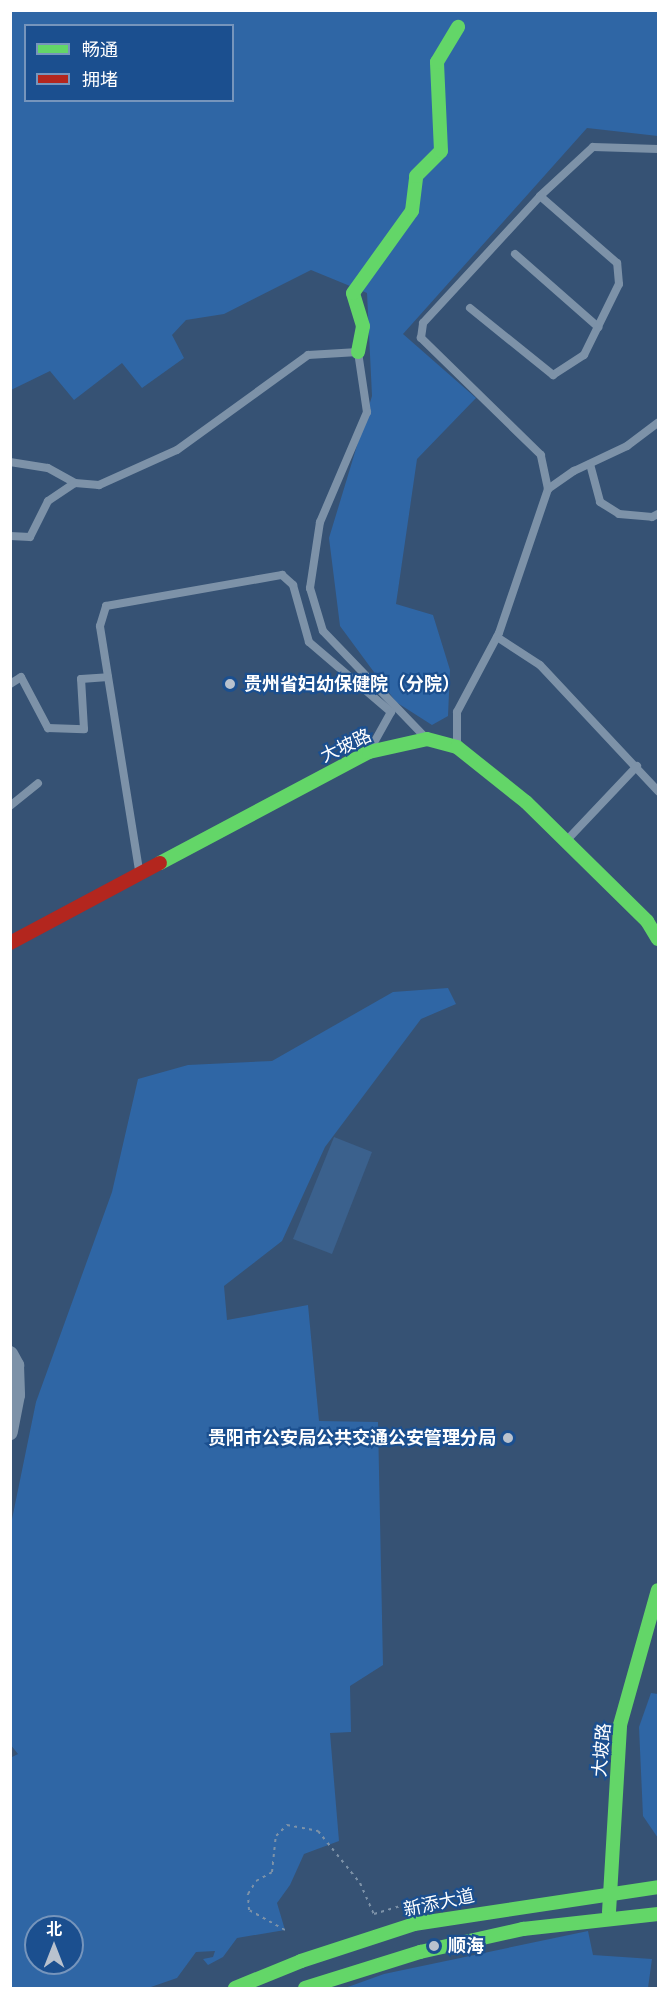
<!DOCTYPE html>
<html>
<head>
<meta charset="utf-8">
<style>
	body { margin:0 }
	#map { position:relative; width:669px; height:1999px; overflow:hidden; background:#365274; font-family:"Titillium Web","Noto Sans SC",sans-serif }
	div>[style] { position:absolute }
	.green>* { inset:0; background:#2f66a5 }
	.water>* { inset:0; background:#3b618d }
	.path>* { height:2px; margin-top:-1px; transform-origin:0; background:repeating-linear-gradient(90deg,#7d92a8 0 3px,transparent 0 7.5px) }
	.lane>* { height:8px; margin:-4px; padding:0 4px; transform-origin:4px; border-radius:4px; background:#7d92a8 }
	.street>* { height:16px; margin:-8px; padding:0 8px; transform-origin:8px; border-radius:8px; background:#7d92a8 }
	.fast>* { height:14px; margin:-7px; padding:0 7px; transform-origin:7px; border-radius:7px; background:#63d668 }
	.jam>* { height:14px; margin:-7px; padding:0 7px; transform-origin:7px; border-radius:7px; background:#b3261e }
	.dots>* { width:16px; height:16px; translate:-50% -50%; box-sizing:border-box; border:3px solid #1b4f8f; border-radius:50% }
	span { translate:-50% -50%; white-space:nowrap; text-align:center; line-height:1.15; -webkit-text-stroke:4.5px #1b4f8f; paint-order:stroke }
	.poi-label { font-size:18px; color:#fff; font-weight:700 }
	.left { translate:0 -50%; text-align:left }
	.right { translate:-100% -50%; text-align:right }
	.street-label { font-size:18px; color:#fff }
	.frame { position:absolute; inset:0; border:12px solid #fff; pointer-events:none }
	.legend { position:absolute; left:24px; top:24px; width:210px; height:78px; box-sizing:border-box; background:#1b4f8f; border:2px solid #7695bc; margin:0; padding:8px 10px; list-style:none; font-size:18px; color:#fff }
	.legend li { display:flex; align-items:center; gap:12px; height:30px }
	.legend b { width:30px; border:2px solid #7695bc }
	.north { position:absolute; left:24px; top:1915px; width:60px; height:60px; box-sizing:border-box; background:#1b4f8f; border:2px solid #7695bc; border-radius:50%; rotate:0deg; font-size:16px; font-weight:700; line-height:24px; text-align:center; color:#fff }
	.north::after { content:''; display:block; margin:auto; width:21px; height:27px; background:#b9c2ce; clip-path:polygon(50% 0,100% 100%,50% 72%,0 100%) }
</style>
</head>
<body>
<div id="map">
	<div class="green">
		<i style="clip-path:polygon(evenodd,10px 11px,658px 11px,658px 136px,587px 128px,403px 334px,476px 398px,417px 459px,396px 604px,433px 615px,450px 670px,448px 716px,432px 725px,396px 702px,340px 626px,329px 538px,372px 396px,367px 293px,311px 270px,224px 314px,186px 320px,172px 335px,184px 358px,142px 388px,122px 363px,74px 400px,50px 371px,11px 390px,10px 11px,26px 26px,232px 26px,232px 100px,26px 100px,26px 26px)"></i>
		<i style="clip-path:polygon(evenodd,448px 988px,456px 1004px,421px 1019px,325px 1147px,282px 1241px,224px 1286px,227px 1320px,308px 1305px,319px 1421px,378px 1422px,383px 1665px,350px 1686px,351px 1732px,330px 1733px,339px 1841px,304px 1854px,290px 1885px,277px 1903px,285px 1930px,237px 1938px,223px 1957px,208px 1965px,203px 1959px,213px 1957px,215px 1951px,196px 1952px,177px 1978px,148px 1988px,11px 1988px,10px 1758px,18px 1754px,10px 1744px,11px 1524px,36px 1402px,112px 1192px,138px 1079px,188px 1065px,272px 1061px,393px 992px,448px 988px,36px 1927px,72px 1927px,72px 1963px,36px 1963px,36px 1927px)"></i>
		<i style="clip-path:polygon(651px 1693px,658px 1694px,658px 1838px,643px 1816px,639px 1727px)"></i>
		<i style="clip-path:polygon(588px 1931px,593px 1955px,652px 1959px,648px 1988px,345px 1988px,384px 1974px)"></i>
	</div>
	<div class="water">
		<i style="clip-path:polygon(334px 1137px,372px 1152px,332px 1254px,293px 1239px)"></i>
	</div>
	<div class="path">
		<i style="left:285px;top:1930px;width:41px;rotate:-150.9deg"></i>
		<i style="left:249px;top:1910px;width:16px;rotate:-94deg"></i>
		<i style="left:248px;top:1894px;width:15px;rotate:-58deg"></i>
		<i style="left:256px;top:1881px;width:18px;rotate:-29deg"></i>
		<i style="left:272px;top:1872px;width:36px;rotate:-84deg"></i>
		<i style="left:276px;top:1836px;width:16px;rotate:-45deg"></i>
		<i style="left:287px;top:1825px;width:32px;rotate:11deg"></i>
		<i style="left:318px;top:1831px;width:67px;rotate:51.1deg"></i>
		<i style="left:360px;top:1883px;width:34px;rotate:66deg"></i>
		<i style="left:374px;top:1914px;width:31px;rotate:-17deg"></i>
	</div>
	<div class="lane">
		<i style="left:515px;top:254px;width:111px;rotate:41.3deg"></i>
		<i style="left:470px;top:308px;width:107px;rotate:38.9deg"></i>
		<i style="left:553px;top:375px;width:37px;rotate:-33deg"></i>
		<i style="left:584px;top:355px;width:79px;rotate:-63.8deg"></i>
		<i style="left:619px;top:284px;width:21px;rotate:-95deg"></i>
		<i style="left:617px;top:263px;width:102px;rotate:-139deg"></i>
		<i style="left:10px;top:462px;width:38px;rotate:9deg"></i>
		<i style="left:48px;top:468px;width:31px;rotate:29deg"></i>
		<i style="left:75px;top:483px;width:24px;rotate:5deg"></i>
		<i style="left:99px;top:485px;width:85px;rotate:-24.2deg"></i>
		<i style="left:177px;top:450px;width:162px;rotate:-35.9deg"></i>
		<i style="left:308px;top:355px;width:50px;rotate:-3.4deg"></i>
		<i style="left:358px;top:352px;width:61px;rotate:81.5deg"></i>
		<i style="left:367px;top:412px;width:120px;rotate:113.1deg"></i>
		<i style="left:320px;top:522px;width:67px;rotate:98.6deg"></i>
		<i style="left:310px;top:588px;width:45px;rotate:73.2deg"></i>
		<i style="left:323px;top:631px;width:147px;rotate:46.1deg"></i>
		<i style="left:590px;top:464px;width:39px;rotate:75deg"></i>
		<i style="left:600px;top:502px;width:22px;rotate:32deg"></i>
		<i style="left:619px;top:514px;width:33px;rotate:5deg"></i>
		<i style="left:652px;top:517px;width:7px;rotate:-27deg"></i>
		<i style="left:548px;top:489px;width:35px;rotate:-102deg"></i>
		<i style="left:541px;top:455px;width:168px;rotate:-135.7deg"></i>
		<i style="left:421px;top:338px;width:15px;rotate:-82deg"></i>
		<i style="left:423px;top:323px;width:173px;rotate:-47.3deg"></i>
		<i style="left:540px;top:196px;width:72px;rotate:-42.8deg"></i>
		<i style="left:593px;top:147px;width:65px;rotate:1.8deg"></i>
		<i style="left:10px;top:536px;width:20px;rotate:3deg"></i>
		<i style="left:30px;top:537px;width:40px;rotate:-63.4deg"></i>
		<i style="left:48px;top:501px;width:32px;rotate:-34deg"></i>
		<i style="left:497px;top:637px;width:51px;rotate:33.1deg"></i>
		<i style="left:540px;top:665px;width:173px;rotate:46.9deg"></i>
		<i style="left:10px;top:684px;width:13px;rotate:-32deg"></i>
		<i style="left:21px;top:677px;width:58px;rotate:62.1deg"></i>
		<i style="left:48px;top:728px;width:36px;rotate:2deg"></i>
		<i style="left:84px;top:729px;width:50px;rotate:-93.4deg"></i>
		<i style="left:81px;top:679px;width:27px;rotate:-4deg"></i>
		<i style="left:457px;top:744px;width:32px;rotate:-90deg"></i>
		<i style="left:457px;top:712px;width:89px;rotate:-62deg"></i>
		<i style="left:499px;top:633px;width:152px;rotate:-71.2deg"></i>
		<i style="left:548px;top:489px;width:32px;rotate:-35deg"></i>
		<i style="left:574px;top:471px;width:59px;rotate:-25.3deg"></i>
		<i style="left:627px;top:446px;width:39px;rotate:-37deg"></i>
		<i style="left:10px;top:806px;width:36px;rotate:-39deg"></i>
		<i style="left:567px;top:840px;width:102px;rotate:-46.6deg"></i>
		<i style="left:139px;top:870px;width:247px;rotate:-99.1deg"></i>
		<i style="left:100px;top:626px;width:21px;rotate:-73deg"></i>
		<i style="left:106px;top:606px;width:179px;rotate:-10deg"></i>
		<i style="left:282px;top:575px;width:15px;rotate:42deg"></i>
		<i style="left:293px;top:585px;width:59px;rotate:74.3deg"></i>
		<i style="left:309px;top:642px;width:108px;rotate:40.5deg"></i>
		<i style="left:391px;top:712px;width:41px;rotate:119.1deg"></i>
	</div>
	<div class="street">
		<i style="left:10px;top:1354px;width:13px;rotate:61deg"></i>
		<i style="left:16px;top:1365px;width:30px;rotate:88deg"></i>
		<i style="left:17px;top:1395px;width:38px;rotate:101deg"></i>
	</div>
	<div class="fast">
		<i style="left:358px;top:352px;width:26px;rotate:-79deg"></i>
		<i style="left:363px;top:326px;width:34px;rotate:-107deg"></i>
		<i style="left:353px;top:293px;width:101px;rotate:-54.3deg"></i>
		<i style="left:412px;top:211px;width:35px;rotate:-83deg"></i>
		<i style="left:416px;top:176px;width:35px;rotate:-45deg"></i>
		<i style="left:441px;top:151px;width:89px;rotate:-92.6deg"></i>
		<i style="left:437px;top:62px;width:41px;rotate:-59deg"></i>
		<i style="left:160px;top:863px;width:237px;rotate:-28deg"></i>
		<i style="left:369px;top:752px;width:59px;rotate:-12.6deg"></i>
		<i style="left:427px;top:739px;width:31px;rotate:15deg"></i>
		<i style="left:457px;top:747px;width:88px;rotate:38.6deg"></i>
		<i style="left:526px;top:802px;width:170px;rotate:44.5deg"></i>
		<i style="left:647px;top:921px;width:21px;rotate:59deg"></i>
		<i style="left:609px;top:1912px;width:187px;rotate:-86.6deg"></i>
		<i style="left:620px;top:1725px;width:140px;rotate:-74.3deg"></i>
		<i style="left:235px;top:1988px;width:71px;rotate:-22.2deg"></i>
		<i style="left:301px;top:1961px;width:119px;rotate:-18.1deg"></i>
		<i style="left:414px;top:1924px;width:247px;rotate:-8.6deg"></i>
		<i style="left:305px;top:1988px;width:121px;rotate:-17.4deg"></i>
		<i style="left:420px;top:1952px;width:106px;rotate:-12.6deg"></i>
		<i style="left:523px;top:1929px;width:136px;rotate:-6.3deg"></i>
	</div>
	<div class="jam">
		<i style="left:10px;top:943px;width:170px;rotate:-28.1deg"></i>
	</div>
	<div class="dots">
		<i style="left:230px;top:684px;background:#b9c2ce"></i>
		<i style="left:508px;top:1438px;background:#b9c2ce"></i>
		<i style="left:434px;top:1946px;background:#b9c2ce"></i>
	</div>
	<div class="poi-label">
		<span class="left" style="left:244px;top:684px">贵州省妇幼保健院（分院）</span>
		<span class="right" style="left:496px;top:1438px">贵阳市公安局公共交通公安管理分局</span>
		<span class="left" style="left:448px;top:1946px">顺海</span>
	</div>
	<div class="street-label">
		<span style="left:346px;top:746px;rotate:-25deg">大坡路</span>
		<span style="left:602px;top:1750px;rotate:-85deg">大坡路</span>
		<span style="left:439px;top:1903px;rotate:-12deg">新添大道</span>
	</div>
	<div class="frame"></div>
	<ul class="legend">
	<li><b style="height:8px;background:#63d668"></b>畅通</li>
	<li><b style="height:8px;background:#b3261e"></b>拥堵</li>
	</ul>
	<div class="north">北</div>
</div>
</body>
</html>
